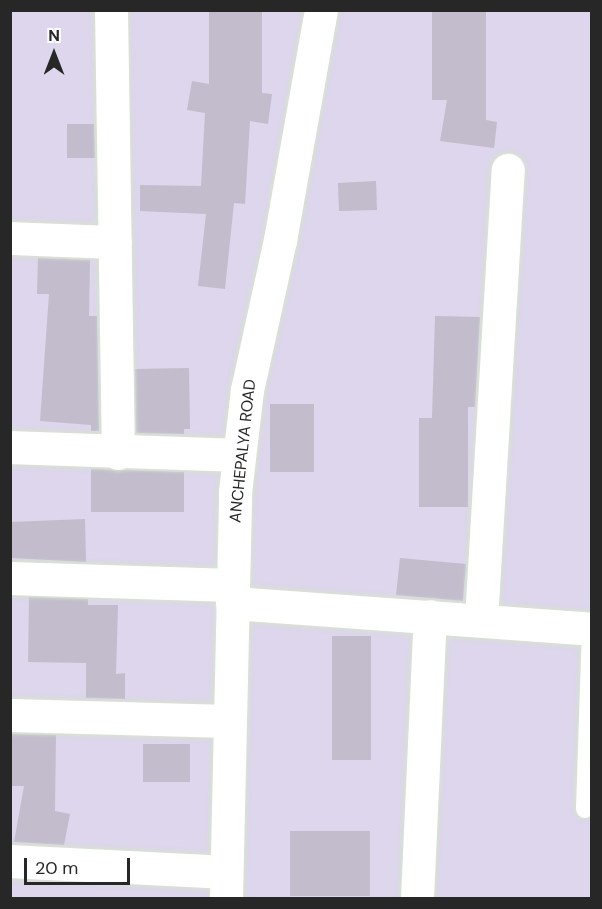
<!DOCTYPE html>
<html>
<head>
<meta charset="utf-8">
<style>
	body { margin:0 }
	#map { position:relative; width:602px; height:909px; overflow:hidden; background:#ddd6ec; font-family:"DM Sans",sans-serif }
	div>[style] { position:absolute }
	.building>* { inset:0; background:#c2bccd }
	.roads { filter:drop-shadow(0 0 2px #d6e3cc) drop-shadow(0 0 2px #d6e3cc) }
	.lane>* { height:18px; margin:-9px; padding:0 9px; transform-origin:9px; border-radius:9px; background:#fff }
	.street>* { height:33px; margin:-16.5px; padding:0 16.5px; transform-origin:16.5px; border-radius:16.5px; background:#fff }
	span { translate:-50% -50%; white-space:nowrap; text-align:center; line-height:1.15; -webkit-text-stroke:5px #fff; paint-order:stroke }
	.street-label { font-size:16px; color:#272727 }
	.frame { position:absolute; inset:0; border:12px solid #272727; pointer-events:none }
	.north { position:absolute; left:24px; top:24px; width:60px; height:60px; -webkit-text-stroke:4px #fff; paint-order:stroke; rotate:0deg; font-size:16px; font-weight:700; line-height:24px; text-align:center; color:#272727 }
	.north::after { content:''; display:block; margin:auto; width:21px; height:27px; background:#272727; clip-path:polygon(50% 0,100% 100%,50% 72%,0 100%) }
	.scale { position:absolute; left:24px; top:858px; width:106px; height:27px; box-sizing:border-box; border:3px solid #272727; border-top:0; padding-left:8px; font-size:18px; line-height:21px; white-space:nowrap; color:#272727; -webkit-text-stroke:4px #fff; paint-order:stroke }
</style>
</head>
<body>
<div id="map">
	<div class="building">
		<i style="clip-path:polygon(209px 10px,262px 10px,262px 93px,272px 94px,268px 124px,250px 121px,245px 204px,234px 203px,225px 289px,198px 286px,206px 214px,140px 211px,140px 185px,201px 186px,205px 113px,187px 110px,192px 81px,209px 84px)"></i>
		<i style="clip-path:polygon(432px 10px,486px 10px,486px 120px,497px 122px,494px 148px,440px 141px,447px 100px,432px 100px)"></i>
		<i style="clip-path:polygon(67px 124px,94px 124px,95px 158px,67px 158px)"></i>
		<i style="clip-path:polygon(376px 181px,377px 210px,339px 211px,338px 183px)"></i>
		<i style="clip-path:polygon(38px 258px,90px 260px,89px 316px,97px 316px,99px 431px,91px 431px,91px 425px,40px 421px,49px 294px,37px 294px)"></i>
		<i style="clip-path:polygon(435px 316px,480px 317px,475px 407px,468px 407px,468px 507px,419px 507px,419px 418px,432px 418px)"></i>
		<i style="clip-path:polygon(189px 368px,190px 429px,184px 429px,184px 434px,136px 433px,135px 369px)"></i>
		<i style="clip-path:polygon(270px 404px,314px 404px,314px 472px,270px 472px)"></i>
		<i style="clip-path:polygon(91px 469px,184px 472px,184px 512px,91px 512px)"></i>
		<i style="clip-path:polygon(85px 519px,86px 562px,10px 558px,10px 522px)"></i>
		<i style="clip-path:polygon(400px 558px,466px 564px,463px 601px,396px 595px)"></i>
		<i style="clip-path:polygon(29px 597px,88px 599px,88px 605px,118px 605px,116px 674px,125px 673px,125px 699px,86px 698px,86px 663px,28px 662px)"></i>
		<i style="clip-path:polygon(332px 636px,371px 636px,371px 760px,332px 760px)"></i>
		<i style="clip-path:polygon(10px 734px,56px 735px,55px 811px,70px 814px,64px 845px,14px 842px,24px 786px,10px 786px)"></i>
		<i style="clip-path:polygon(143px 744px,190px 744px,190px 782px,143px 782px)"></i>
		<i style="clip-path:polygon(290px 831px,370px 831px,370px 896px,290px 896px)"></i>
	</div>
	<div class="roads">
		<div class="lane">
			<i style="left:585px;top:809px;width:180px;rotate:-88.1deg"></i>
		</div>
		<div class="street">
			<i style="left:111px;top:10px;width:443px;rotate:89.1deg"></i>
			<i style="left:10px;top:238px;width:105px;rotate:2.2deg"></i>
			<i style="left:10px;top:447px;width:229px;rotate:2deg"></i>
			<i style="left:10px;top:578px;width:222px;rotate:1.8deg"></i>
			<i style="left:232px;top:603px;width:361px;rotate:4.1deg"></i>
			<i style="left:481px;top:620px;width:451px;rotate:-86.6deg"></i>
			<i style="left:10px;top:715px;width:220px;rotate:1.6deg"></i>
			<i style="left:10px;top:861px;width:216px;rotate:2.9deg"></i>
			<i style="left:226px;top:898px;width:406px;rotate:-88.7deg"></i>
			<i style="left:235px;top:492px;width:103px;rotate:-83.3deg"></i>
			<i style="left:247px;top:390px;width:154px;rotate:-77.6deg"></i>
			<i style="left:280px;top:240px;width:234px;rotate:-79.9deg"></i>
			<i style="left:417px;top:898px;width:282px;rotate:-87.4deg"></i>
		</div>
	</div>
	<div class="street-label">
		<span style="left:243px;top:451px;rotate:-84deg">ANCHEPALYA ROAD</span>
	</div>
	<div class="frame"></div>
	<div class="north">N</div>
	<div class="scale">20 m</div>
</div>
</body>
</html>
